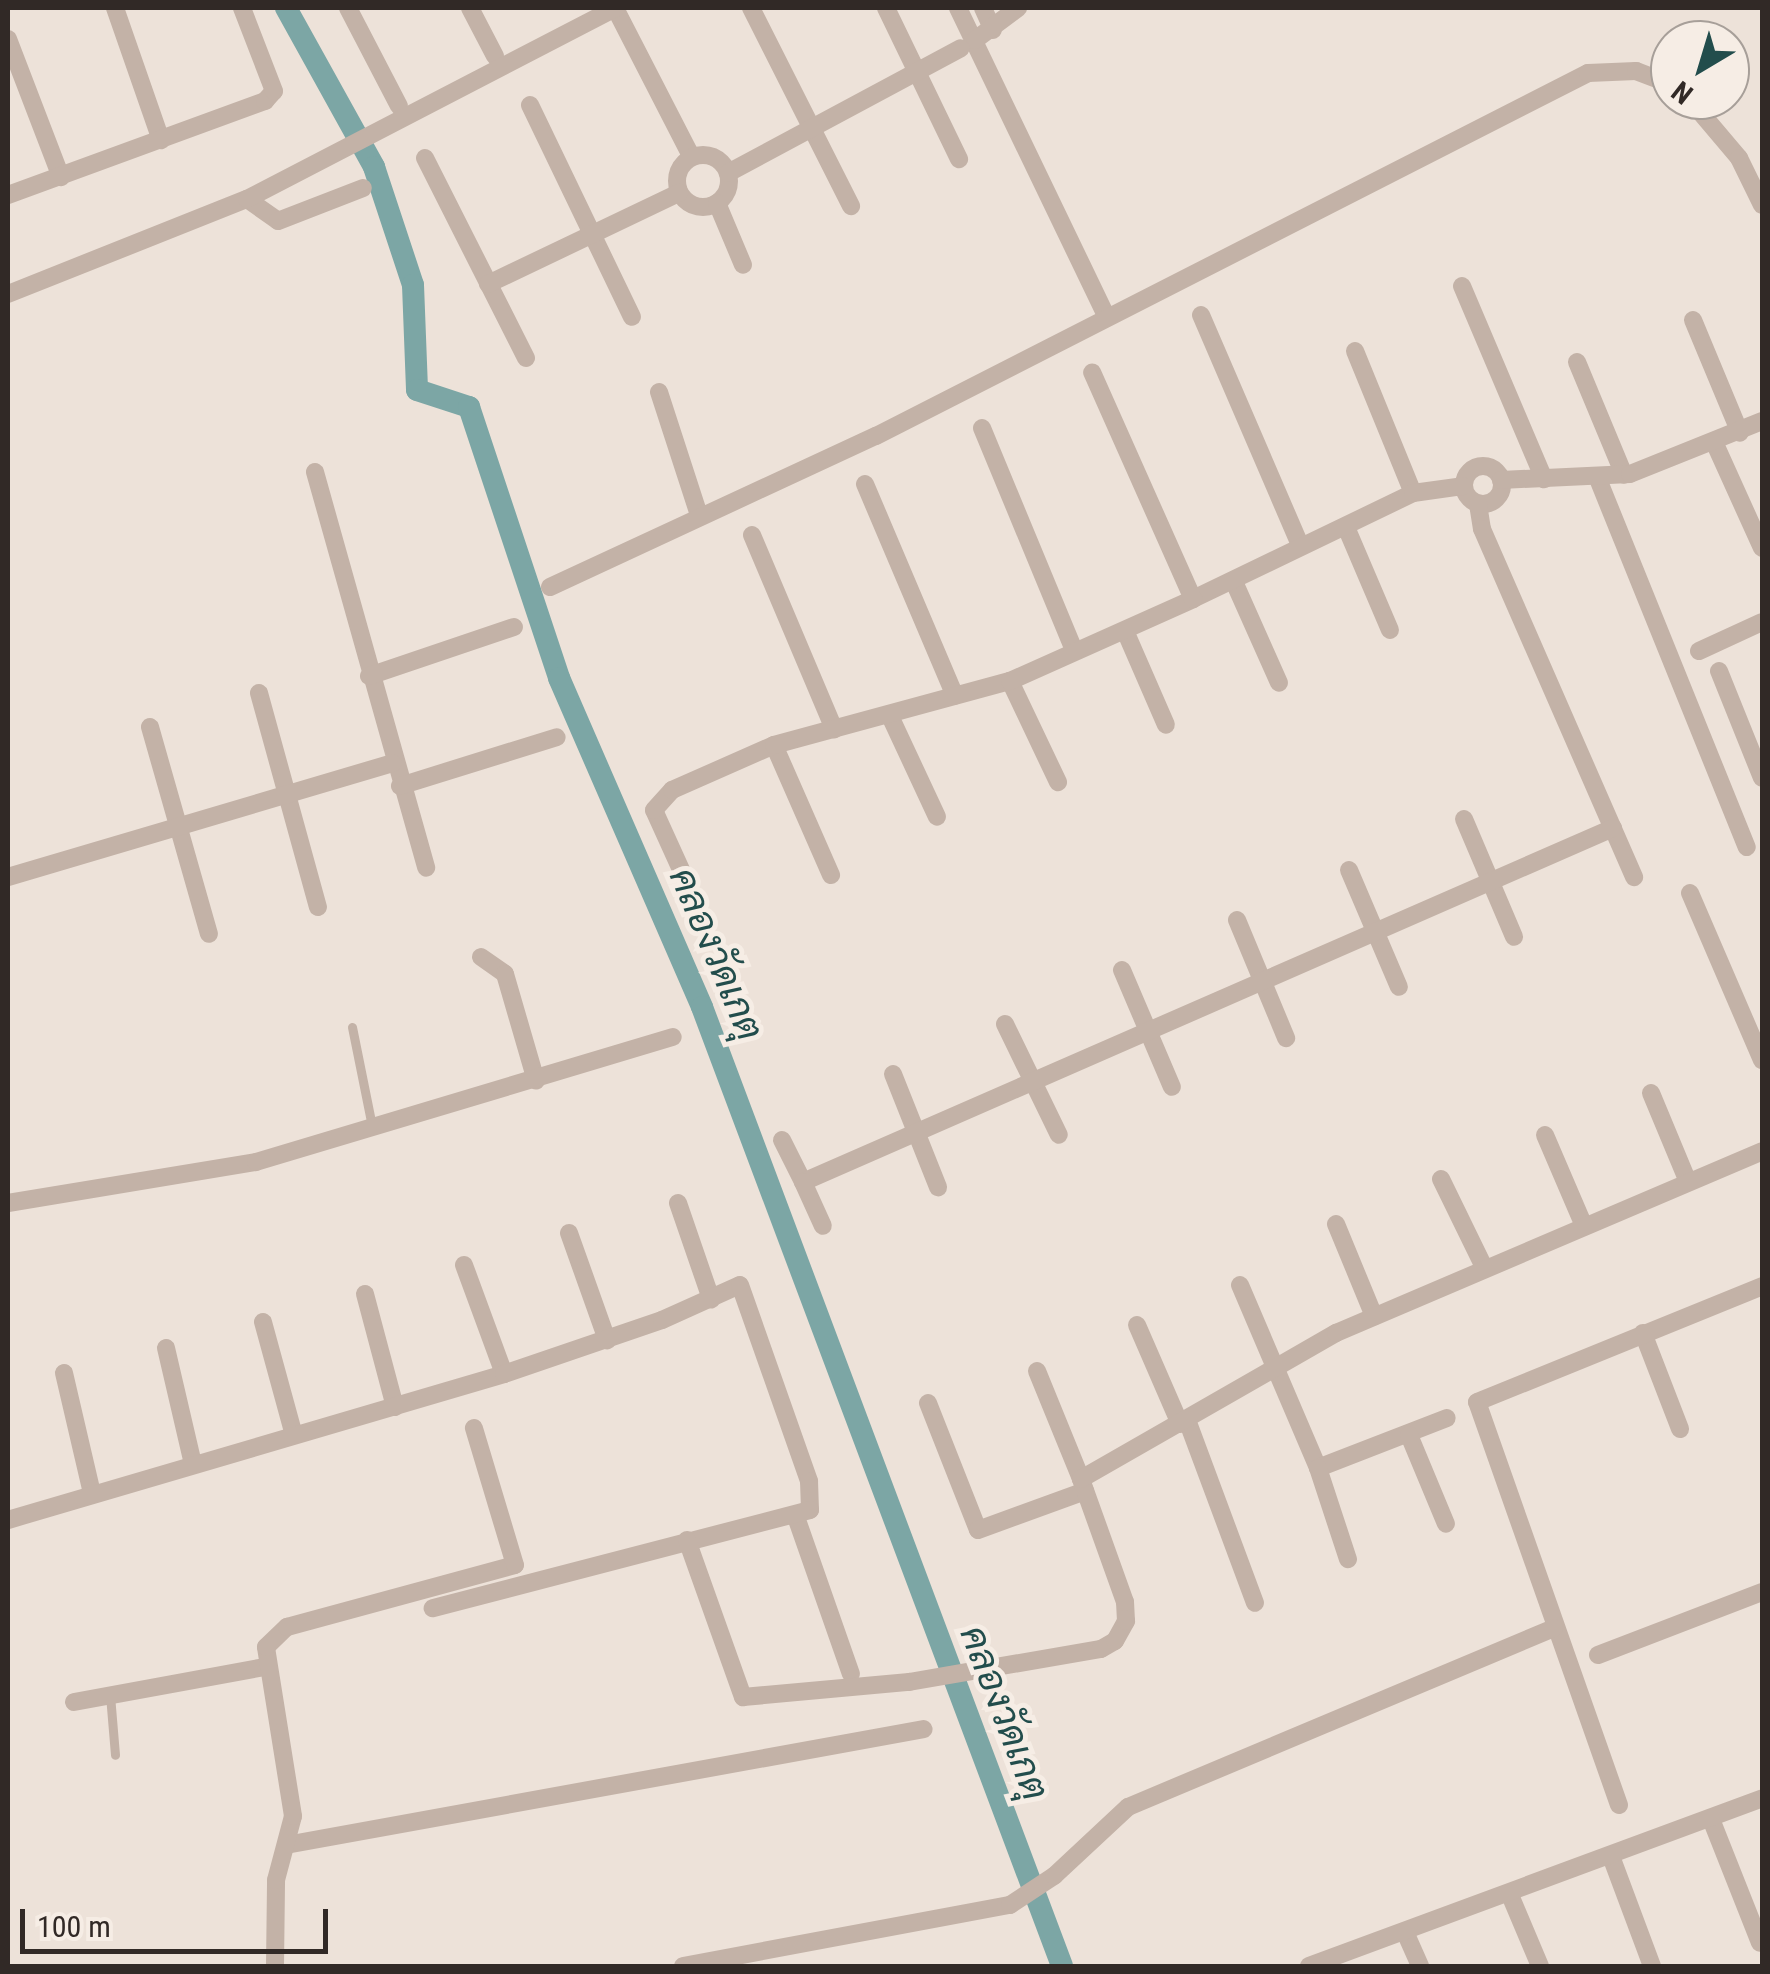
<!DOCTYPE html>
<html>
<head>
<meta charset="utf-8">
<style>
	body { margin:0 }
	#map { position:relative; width:1770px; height:1974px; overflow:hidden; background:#ede2d9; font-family:"Roboto Condensed",Sarabun,sans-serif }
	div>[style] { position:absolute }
	.canal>* { height:22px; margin:-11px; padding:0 11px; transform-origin:11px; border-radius:11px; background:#7ca6a5 }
	.service>* { height:9px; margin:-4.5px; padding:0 4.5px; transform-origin:4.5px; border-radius:4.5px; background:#c3b2a7 }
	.minor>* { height:18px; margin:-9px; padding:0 9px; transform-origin:9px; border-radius:9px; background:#c3b2a7 }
	.minor>.ring { margin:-9px; padding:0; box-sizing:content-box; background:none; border:18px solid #c3b2a7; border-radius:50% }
	span { translate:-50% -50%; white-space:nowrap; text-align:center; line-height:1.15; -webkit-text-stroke:10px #f6ede5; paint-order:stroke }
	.water-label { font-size:38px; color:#224d4c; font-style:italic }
	.frame { position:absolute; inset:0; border:10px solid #312926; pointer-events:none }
	.north { position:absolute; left:1650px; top:20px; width:100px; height:100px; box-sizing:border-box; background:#f6ede5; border:2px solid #a79f99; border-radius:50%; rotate:218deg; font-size:28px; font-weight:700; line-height:40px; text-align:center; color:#312926 }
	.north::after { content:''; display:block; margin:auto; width:35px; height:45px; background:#224d4c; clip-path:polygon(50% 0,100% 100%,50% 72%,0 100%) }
	.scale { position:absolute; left:20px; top:1909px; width:308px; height:45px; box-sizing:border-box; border:5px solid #312926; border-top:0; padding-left:12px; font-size:30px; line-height:35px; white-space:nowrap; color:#312926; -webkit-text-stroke:8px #f6ede5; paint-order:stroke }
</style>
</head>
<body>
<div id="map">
	<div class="canal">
		<i style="left:286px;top:8px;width:182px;rotate:61deg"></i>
		<i style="left:374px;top:167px;width:124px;rotate:71.7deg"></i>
		<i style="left:413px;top:285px;width:105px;rotate:87.8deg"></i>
		<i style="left:417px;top:390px;width:55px;rotate:18.1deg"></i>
		<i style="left:469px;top:407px;width:286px;rotate:71.6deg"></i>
		<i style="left:559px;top:678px;width:359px;rotate:66.5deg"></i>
		<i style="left:702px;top:1007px;width:1024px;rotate:69.42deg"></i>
	</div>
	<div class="service">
		<i style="left:352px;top:1027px;width:101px;rotate:78.6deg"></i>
		<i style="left:110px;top:1695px;width:60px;rotate:85.2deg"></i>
	</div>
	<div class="minor">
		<i style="left:115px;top:8px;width:140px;rotate:70.8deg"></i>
		<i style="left:348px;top:8px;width:110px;rotate:62.5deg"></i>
		<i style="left:470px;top:8px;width:54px;rotate:62.5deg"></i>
		<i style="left:615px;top:8px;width:166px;rotate:62.8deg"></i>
		<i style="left:751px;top:8px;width:222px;rotate:63.2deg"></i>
		<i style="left:886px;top:8px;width:168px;rotate:64.2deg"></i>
		<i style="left:958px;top:8px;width:343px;rotate:64.3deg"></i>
		<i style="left:983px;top:8px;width:24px;rotate:66deg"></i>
		<i style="left:8px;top:39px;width:148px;rotate:69deg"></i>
		<i style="left:975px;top:40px;width:54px;rotate:-36.7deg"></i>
		<i style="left:1690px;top:100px;width:76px;rotate:49.8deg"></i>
		<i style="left:1739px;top:158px;width:52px;rotate:63.9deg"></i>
		<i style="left:530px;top:105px;width:235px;rotate:64.3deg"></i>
		<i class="ring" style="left:677px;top:155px;width:34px;height:34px"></i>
		<i style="left:425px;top:158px;width:224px;rotate:63.2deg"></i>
		<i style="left:728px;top:173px;width:264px;rotate:-28.2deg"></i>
		<i style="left:8px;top:195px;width:274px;rotate:-20.1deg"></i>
		<i style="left:265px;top:101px;width:13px;rotate:-48deg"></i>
		<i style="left:274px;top:91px;width:89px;rotate:-111.1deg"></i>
		<i style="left:247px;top:199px;width:38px;rotate:35deg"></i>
		<i style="left:278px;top:221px;width:91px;rotate:-21.2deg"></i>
		<i style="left:717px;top:203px;width:67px;rotate:67.2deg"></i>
		<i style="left:488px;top:284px;width:212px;rotate:-25.5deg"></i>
		<i style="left:1462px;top:286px;width:210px;rotate:67deg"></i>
		<i style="left:8px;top:294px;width:257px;rotate:-21.7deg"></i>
		<i style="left:247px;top:199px;width:416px;rotate:-27.4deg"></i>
		<i style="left:1201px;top:315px;width:250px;rotate:66.7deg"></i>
		<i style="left:1693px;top:320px;width:122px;rotate:67.4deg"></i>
		<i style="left:1355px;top:351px;width:153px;rotate:67.8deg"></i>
		<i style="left:1577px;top:362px;width:122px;rotate:67.4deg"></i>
		<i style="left:659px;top:392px;width:129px;rotate:72deg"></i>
		<i style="left:982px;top:428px;width:240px;rotate:67.5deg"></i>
		<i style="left:1715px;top:444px;width:114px;rotate:65.7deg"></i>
		<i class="ring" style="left:1464px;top:466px;width:20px;height:20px"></i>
		<i style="left:315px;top:472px;width:411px;rotate:74.3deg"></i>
		<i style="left:1598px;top:479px;width:397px;rotate:68deg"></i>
		<i style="left:1501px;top:480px;width:129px;rotate:-2.7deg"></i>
		<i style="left:1630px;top:474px;width:142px;rotate:-21.9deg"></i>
		<i style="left:865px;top:484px;width:230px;rotate:67deg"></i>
		<i style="left:1478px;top:504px;width:25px;rotate:81deg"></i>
		<i style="left:1482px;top:529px;width:380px;rotate:66.4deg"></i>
		<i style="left:1346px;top:527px;width:112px;rotate:66.9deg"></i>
		<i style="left:752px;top:535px;width:211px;rotate:67.1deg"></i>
		<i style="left:1235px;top:584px;width:108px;rotate:66deg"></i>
		<i style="left:550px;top:587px;width:359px;rotate:-24.9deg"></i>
		<i style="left:876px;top:436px;width:799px;rotate:-27.01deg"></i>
		<i style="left:1588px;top:73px;width:48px;rotate:-2.4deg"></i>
		<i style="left:1636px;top:71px;width:36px;rotate:21deg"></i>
		<i style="left:1193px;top:599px;width:244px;rotate:-25.7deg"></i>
		<i style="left:1413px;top:493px;width:50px;rotate:-8deg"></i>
		<i style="left:1126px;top:633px;width:100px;rotate:66.5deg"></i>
		<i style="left:1699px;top:651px;width:69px;rotate:-24.7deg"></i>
		<i style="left:1719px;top:671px;width:115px;rotate:68.1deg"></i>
		<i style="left:369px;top:676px;width:153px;rotate:-18.7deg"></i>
		<i style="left:1010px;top:681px;width:112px;rotate:64.6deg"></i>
		<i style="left:259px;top:693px;width:222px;rotate:74.6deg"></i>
		<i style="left:890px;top:716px;width:111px;rotate:65deg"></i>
		<i style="left:150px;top:727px;width:215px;rotate:74.1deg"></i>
		<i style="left:774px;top:745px;width:142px;rotate:66.3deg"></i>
		<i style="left:400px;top:786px;width:164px;rotate:-17.3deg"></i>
		<i style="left:1464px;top:819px;width:128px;rotate:67deg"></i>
		<i style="left:1349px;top:870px;width:127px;rotate:66.9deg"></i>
		<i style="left:8px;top:877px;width:401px;rotate:-16.5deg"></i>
		<i style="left:1690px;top:893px;width:182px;rotate:66.7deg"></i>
		<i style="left:702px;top:916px;width:116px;rotate:-114.4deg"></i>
		<i style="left:654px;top:810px;width:27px;rotate:-48deg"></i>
		<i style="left:672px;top:790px;width:111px;rotate:-23.8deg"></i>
		<i style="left:774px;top:745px;width:245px;rotate:-15.2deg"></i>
		<i style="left:1010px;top:681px;width:201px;rotate:-24.1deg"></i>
		<i style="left:1193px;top:599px;width:248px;rotate:-114deg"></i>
		<i style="left:1237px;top:920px;width:128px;rotate:67.4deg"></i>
		<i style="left:481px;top:957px;width:29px;rotate:35deg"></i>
		<i style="left:505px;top:974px;width:111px;rotate:73.8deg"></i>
		<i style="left:1122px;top:970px;width:127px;rotate:66.9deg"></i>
		<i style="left:1005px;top:1024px;width:123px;rotate:64.1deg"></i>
		<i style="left:893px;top:1074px;width:122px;rotate:68.3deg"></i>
		<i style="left:1651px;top:1093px;width:96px;rotate:67.4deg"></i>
		<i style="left:1545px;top:1135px;width:99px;rotate:66.8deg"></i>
		<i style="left:782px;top:1140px;width:47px;rotate:63.4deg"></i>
		<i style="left:803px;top:1182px;width:884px;rotate:-23.61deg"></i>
		<i style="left:1441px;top:1179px;width:98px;rotate:64deg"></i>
		<i style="left:803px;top:1182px;width:48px;rotate:65.6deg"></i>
		<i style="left:8px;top:1203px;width:251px;rotate:-9.4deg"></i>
		<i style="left:256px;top:1162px;width:435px;rotate:-16.7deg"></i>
		<i style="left:678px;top:1203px;width:102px;rotate:71deg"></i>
		<i style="left:1336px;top:1224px;width:100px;rotate:67.6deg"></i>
		<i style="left:569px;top:1233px;width:114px;rotate:70.4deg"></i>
		<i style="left:464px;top:1265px;width:116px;rotate:69.8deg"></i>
		<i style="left:1240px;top:1285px;width:199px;rotate:66.9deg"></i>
		<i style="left:1318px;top:1468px;width:138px;rotate:-21.2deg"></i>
		<i style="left:365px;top:1294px;width:117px;rotate:75.1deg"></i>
		<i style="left:263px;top:1322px;width:117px;rotate:74.7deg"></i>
		<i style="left:1137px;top:1325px;width:108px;rotate:66.5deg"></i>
		<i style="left:1643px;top:1333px;width:103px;rotate:68.9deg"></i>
		<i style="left:166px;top:1348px;width:119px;rotate:76.9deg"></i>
		<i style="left:1037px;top:1371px;width:117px;rotate:67.8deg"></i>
		<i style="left:64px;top:1373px;width:123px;rotate:76.9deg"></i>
		<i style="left:928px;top:1403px;width:136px;rotate:68.5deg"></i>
		<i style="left:978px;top:1530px;width:114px;rotate:-20deg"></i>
		<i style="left:1187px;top:1420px;width:195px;rotate:69.6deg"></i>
		<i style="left:1409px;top:1435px;width:96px;rotate:67.4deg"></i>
		<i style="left:1318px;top:1468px;width:96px;rotate:71.8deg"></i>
		<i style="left:796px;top:1517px;width:166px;rotate:70.7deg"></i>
		<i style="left:8px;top:1520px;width:517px;rotate:-16.4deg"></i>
		<i style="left:504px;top:1374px;width:167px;rotate:-18.9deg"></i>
		<i style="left:662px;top:1320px;width:85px;rotate:-24.2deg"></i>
		<i style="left:740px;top:1285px;width:208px;rotate:70.6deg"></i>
		<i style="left:809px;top:1481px;width:29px;rotate:88deg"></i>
		<i style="left:810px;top:1510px;width:390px;rotate:165.4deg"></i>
		<i style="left:687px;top:1540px;width:167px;rotate:70.4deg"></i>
		<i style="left:743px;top:1697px;width:167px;rotate:-5.2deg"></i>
		<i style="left:909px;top:1682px;width:195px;rotate:-9.8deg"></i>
		<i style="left:1101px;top:1649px;width:16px;rotate:-30deg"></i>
		<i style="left:1115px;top:1641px;width:23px;rotate:-61deg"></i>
		<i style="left:1126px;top:1621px;width:19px;rotate:-93deg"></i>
		<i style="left:1125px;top:1602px;width:131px;rotate:-109.7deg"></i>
		<i style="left:1081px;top:1479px;width:294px;rotate:-29.8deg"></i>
		<i style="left:1336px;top:1333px;width:463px;rotate:-23.1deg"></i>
		<i style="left:1598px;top:1655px;width:176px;rotate:-21deg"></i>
		<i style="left:74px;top:1702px;width:194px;rotate:-10.4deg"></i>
		<i style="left:1619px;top:1805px;width:427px;rotate:-109.4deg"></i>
		<i style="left:1477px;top:1402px;width:308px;rotate:-22.1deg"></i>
		<i style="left:1711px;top:1819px;width:133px;rotate:68.4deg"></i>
		<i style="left:286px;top:1845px;width:648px;rotate:-10.3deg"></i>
		<i style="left:1612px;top:1859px;width:114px;rotate:69.5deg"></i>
		<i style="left:1510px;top:1895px;width:77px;rotate:67.1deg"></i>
		<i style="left:1405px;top:1932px;width:37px;rotate:66deg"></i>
		<i style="left:275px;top:1966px;width:86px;rotate:-89.3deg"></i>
		<i style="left:276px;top:1880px;width:66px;rotate:-75.1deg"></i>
		<i style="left:293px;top:1816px;width:171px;rotate:-99.1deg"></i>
		<i style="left:266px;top:1647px;width:29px;rotate:-44deg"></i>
		<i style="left:287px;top:1627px;width:236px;rotate:-15.2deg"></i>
		<i style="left:515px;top:1565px;width:143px;rotate:-106.7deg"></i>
		<i style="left:683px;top:1966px;width:333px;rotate:-10.6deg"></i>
		<i style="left:1010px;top:1905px;width:53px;rotate:-33.4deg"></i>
		<i style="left:1054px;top:1876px;width:101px;rotate:-43deg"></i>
		<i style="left:1128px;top:1807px;width:462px;rotate:-22.8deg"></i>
		<i style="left:1309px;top:1966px;width:483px;rotate:-20.3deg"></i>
	</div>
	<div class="water-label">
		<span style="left:716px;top:954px;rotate:67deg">คลองวัดเกตุ</span>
		<span style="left:1004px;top:1713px;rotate:69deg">คลองวัดเกตุ</span>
	</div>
	<div class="frame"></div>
	<div class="north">N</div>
	<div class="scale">100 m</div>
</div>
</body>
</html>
